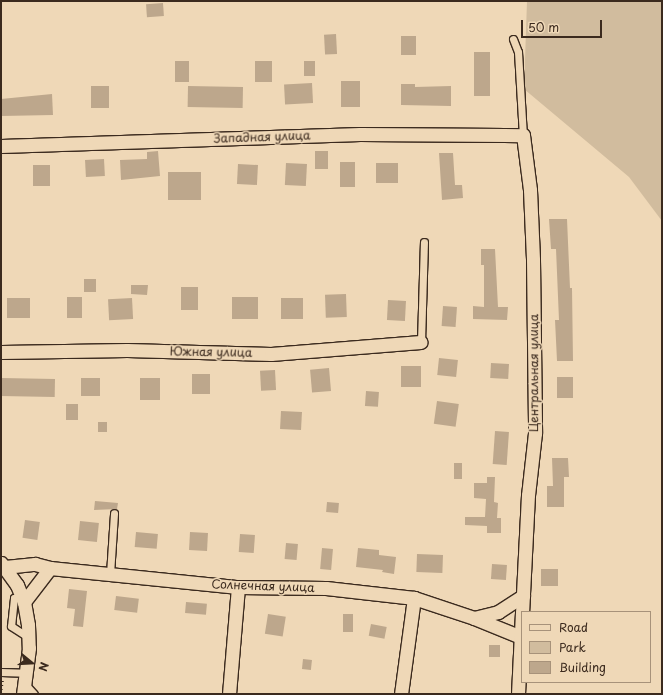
<!DOCTYPE html>
<meta charset="utf-8">
<style>
body{margin:0}
#map{position:relative;width:663px;height:695px;overflow:hidden;background:#efd8b7;font-family:"Playpen Sans",sans-serif}
div>[style]{position:absolute}
.green>*{inset:0;background:#d1bc9e}
.building>*{inset:0;background:#bda78c;transform-origin:0 0}
.path>*{height:2px;margin-top:-1px;transform-origin:0;background:repeating-linear-gradient(90deg,#3b2a1e 0 1px,transparent 0 4px)}
.roads{filter:drop-shadow(1px 0 #3b2a1e) drop-shadow(-1px 0 #3b2a1e) drop-shadow(0 1px #3b2a1e) drop-shadow(0 -1px #3b2a1e)}
.lane>*{height:7px;margin:-3.5px;padding:0 3.5px;transform-origin:3.5px;border-radius:3.5px;background:#efd8b7}
.street>*{height:13px;margin:-6.5px;padding:0 6.5px;transform-origin:6.5px;border-radius:6.5px;background:#efd8b7}
span{translate:-50% -50%;white-space:nowrap;text-align:center;line-height:1.15;-webkit-text-stroke:3px #efd8b7;paint-order:stroke}
.street-label{font-size:12px;color:#3b2a1e}
.frame{position:absolute;inset:0;border:2px solid #3b2a1e;pointer-events:none}
.legend{position:absolute;left:521px;top:611px;width:130px;height:72px;box-sizing:border-box;background:#efd8b7;border:1px solid #a7927a;margin:0;padding:5px 7px;list-style:none;font-size:12px;color:#3b2a1e}
.legend li{display:flex;align-items:center;gap:8px;height:20px}
.legend b{width:20px;border:1px solid #a7927a}
.north{position:absolute;left:12px;top:643px;width:40px;height:40px;-webkit-text-stroke:3px #efd8b7;paint-order:stroke;rotate:108deg;font-size:11px;font-weight:700;line-height:16px;text-align:center;color:#3b2a1e}
.north::after{content:'';display:block;margin:auto;width:14px;height:18px;background:#3b2a1e;clip-path:polygon(50% 0,100% 100%,50% 72%,0 100%)}
.scale{position:absolute;left:521px;top:20px;width:81px;height:18px;box-sizing:border-box;border:2px solid #3b2a1e;border-top:0;padding-left:5px;font-size:12px;line-height:14px;white-space:nowrap;color:#3b2a1e;-webkit-text-stroke:3px #efd8b7;paint-order:stroke}
</style>
<div id="map">
<div class="green">
<i style="clip-path:polygon(527px 1px,662px 1px,662px 221px,629px 177px,524px 89px)"></i>
</div>
<div class="building">
<i style="left:163px;top:3px;width:13px;height:17px;rotate:86deg"></i>
<i style="left:336px;top:34px;width:20px;height:12px;rotate:87deg"></i>
<i style="left:416px;top:36px;width:19px;height:15px;rotate:90deg"></i>
<i style="left:474px;top:52px;width:16px;height:44px"></i>
<i style="left:175px;top:61px;width:14px;height:21px"></i>
<i style="left:255px;top:61px;width:17px;height:21px"></i>
<i style="left:315px;top:61px;width:15px;height:11px;rotate:90deg"></i>
<i style="left:341px;top:81px;width:19px;height:26px"></i>
<i style="left:312px;top:83px;width:20px;height:28px;rotate:87deg"></i>
<i style="clip-path:polygon(401px 84px,415px 84px,415px 87px,451px 86px,451px 106px,401px 105px)"></i>
<i style="left:91px;top:86px;width:18px;height:22px"></i>
<i style="left:188px;top:86px;width:55px;height:21px;rotate:1deg"></i>
<i style="clip-path:polygon(52px 94px,53px 115px,1px 116px,1px 99px)"></i>
<i style="clip-path:polygon(158px 151px,160px 176px,121px 180px,120px 160px,147px 159px,147px 152px)"></i>
<i style="left:328px;top:151px;width:18px;height:13px;rotate:90deg"></i>
<i style="clip-path:polygon(439px 153px,453px 153px,455px 185px,462px 185px,463px 198px,442px 200px)"></i>
<i style="left:104px;top:159px;width:17px;height:19px;rotate:87deg"></i>
<i style="left:340px;top:162px;width:15px;height:25px"></i>
<i style="left:286px;top:163px;width:21px;height:22px;rotate:3deg"></i>
<i style="left:398px;top:163px;width:20px;height:22px;rotate:90deg"></i>
<i style="left:238px;top:164px;width:20px;height:20px;rotate:3deg"></i>
<i style="left:50px;top:165px;width:21px;height:17px;rotate:90deg"></i>
<i style="left:168px;top:172px;width:33px;height:28px"></i>
<i style="clip-path:polygon(549px 219px,567px 219px,570px 288px,572px 288px,573px 361px,557px 361px,555px 320px,559px 320px,556px 249px,551px 249px)"></i>
<i style="clip-path:polygon(481px 249px,495px 249px,498px 307px,508px 307px,507px 320px,473px 319px,473px 306px,484px 307px,484px 265px,481px 265px)"></i>
<i style="left:84px;top:279px;width:12px;height:13px"></i>
<i style="clip-path:polygon(131px 285px,148px 285px,147px 295px,131px 294px)"></i>
<i style="left:181px;top:287px;width:17px;height:23px"></i>
<i style="left:346px;top:294px;width:23px;height:21px;rotate:88deg"></i>
<i style="left:67px;top:297px;width:15px;height:21px"></i>
<i style="left:258px;top:297px;width:22px;height:26px;rotate:90deg"></i>
<i style="left:7px;top:298px;width:23px;height:20px"></i>
<i style="left:132px;top:298px;width:21px;height:24px;rotate:87deg"></i>
<i style="left:281px;top:298px;width:22px;height:21px"></i>
<i style="left:388px;top:300px;width:18px;height:20px;rotate:3deg"></i>
<i style="left:443px;top:306px;width:14px;height:20px;rotate:4deg"></i>
<i style="left:439px;top:358px;width:19px;height:17px;rotate:6deg"></i>
<i style="left:491px;top:363px;width:18px;height:15px;rotate:3deg"></i>
<i style="left:401px;top:366px;width:20px;height:21px"></i>
<i style="left:329px;top:368px;width:23px;height:19px;rotate:85deg"></i>
<i style="left:275px;top:370px;width:20px;height:15px;rotate:87deg"></i>
<i style="left:192px;top:374px;width:18px;height:20px"></i>
<i style="left:557px;top:377px;width:16px;height:21px"></i>
<i style="left:1px;top:378px;width:54px;height:18px;rotate:1deg"></i>
<i style="left:81px;top:378px;width:19px;height:18px"></i>
<i style="left:140px;top:378px;width:20px;height:22px"></i>
<i style="left:366px;top:391px;width:13px;height:15px;rotate:4deg"></i>
<i style="left:437px;top:401px;width:22px;height:23px;rotate:8deg"></i>
<i style="left:66px;top:404px;width:12px;height:16px"></i>
<i style="left:281px;top:411px;width:21px;height:18px;rotate:3deg"></i>
<i style="left:98px;top:422px;width:9px;height:10px"></i>
<i style="left:495px;top:431px;width:14px;height:33px;rotate:4deg"></i>
<i style="clip-path:polygon(552px 458px,568px 458px,569px 477px,564px 477px,564px 507px,547px 507px,547px 486px,553px 486px)"></i>
<i style="left:454px;top:463px;width:8px;height:16px"></i>
<i style="clip-path:polygon(487px 477px,495px 477px,494px 502px,498px 503px,497px 518px,501px 518px,501px 533px,487px 533px,487px 526px,465px 525px,465px 517px,485px 517px,486px 499px,474px 498px,474px 483px,487px 483px)"></i>
<i style="clip-path:polygon(95px 501px,118px 503px,117px 509px,94px 510px)"></i>
<i style="left:327px;top:502px;width:12px;height:10px;rotate:5deg"></i>
<i style="left:25px;top:520px;width:15px;height:18px;rotate:8deg"></i>
<i style="left:80px;top:521px;width:19px;height:19px;rotate:6deg"></i>
<i style="left:136px;top:532px;width:22px;height:15px;rotate:5deg"></i>
<i style="left:190px;top:532px;width:18px;height:18px;rotate:3deg"></i>
<i style="left:240px;top:534px;width:15px;height:18px;rotate:4deg"></i>
<i style="left:286px;top:543px;width:12px;height:16px;rotate:5deg"></i>
<i style="left:322px;top:548px;width:11px;height:21px;rotate:5deg"></i>
<i style="clip-path:polygon(358px 548px,379px 550px,379px 555px,396px 557px,394px 574px,382px 572px,383px 570px,356px 567px)"></i>
<i style="left:417px;top:554px;width:26px;height:18px;rotate:2deg"></i>
<i style="left:492px;top:564px;width:15px;height:15px;rotate:4deg"></i>
<i style="left:541px;top:569px;width:17px;height:17px"></i>
<i style="clip-path:polygon(69px 589px,87px 591px,83px 627px,73px 626px,75px 609px,67px 608px)"></i>
<i style="left:116px;top:596px;width:23px;height:14px;rotate:7deg"></i>
<i style="left:186px;top:602px;width:21px;height:11px;rotate:5deg"></i>
<i style="left:268px;top:614px;width:18px;height:20px;rotate:9deg"></i>
<i style="left:343px;top:614px;width:10px;height:18px"></i>
<i style="left:371px;top:624px;width:16px;height:12px;rotate:11deg"></i>
<i style="left:489px;top:645px;width:11px;height:12px"></i>
<i style="left:303px;top:659px;width:9px;height:10px;rotate:6deg"></i>
</div>
<div class="path">
<i style="left:1px;top:694px;width:14px;rotate:-82deg"></i>
</div>
<div class="roads">
<div class="lane">
<i style="left:513px;top:39px;width:14px;rotate:69deg"></i>
<i style="left:518px;top:52px;width:83px;rotate:86.6deg"></i>
<i style="left:421px;top:342px;width:100px;rotate:-88.3deg"></i>
<i style="left:110px;top:574px;width:61px;rotate:-86.2deg"></i>
<i style="left:22px;top:597px;width:8px;rotate:173deg"></i>
<i style="left:14px;top:598px;width:28px;rotate:96deg"></i>
<i style="left:11px;top:626px;width:20px;rotate:33deg"></i>
<i style="left:1px;top:672px;width:24px;rotate:2deg"></i>
<i style="left:25px;top:684px;width:13px;rotate:48deg"></i>
</div>
<div class="street">
<i style="left:1px;top:146px;width:359px;rotate:-1.9deg"></i>
<i style="left:360px;top:134px;width:163px;rotate:0.4deg"></i>
<i style="left:523px;top:135px;width:55px;rotate:82.7deg"></i>
<i style="left:530px;top:190px;width:70px;rotate:87.5deg"></i>
<i style="left:533px;top:260px;width:173px;rotate:89.3deg"></i>
<i style="left:535px;top:433px;width:62px;rotate:96.4deg"></i>
<i style="left:528px;top:495px;width:117px;rotate:92.9deg"></i>
<i style="left:1px;top:352px;width:126px;rotate:-0.9deg"></i>
<i style="left:127px;top:350px;width:144px;rotate:1.6deg"></i>
<i style="left:271px;top:354px;width:150px;rotate:-4.6deg"></i>
<i style="left:1px;top:563px;width:27px;rotate:54deg"></i>
<i style="left:17px;top:585px;width:18px;rotate:68deg"></i>
<i style="left:24px;top:602px;width:23px;rotate:80deg"></i>
<i style="left:28px;top:625px;width:23px;rotate:88deg"></i>
<i style="left:29px;top:648px;width:46px;rotate:97.4deg"></i>
<i style="left:5px;top:567px;width:30px;rotate:-6deg"></i>
<i style="left:35px;top:564px;width:16px;rotate:15deg"></i>
<i style="left:50px;top:568px;width:43px;rotate:127.4deg"></i>
<i style="left:50px;top:568px;width:189px;rotate:5.8deg"></i>
<i style="left:238px;top:587px;width:88px;rotate:0.7deg"></i>
<i style="left:326px;top:588px;width:89px;rotate:6.5deg"></i>
<i style="left:414px;top:598px;width:63px;rotate:18.4deg"></i>
<i style="left:474px;top:618px;width:51px;rotate:22deg"></i>
<i style="left:474px;top:618px;width:25px;rotate:-14deg"></i>
<i style="left:498px;top:612px;width:30px;rotate:-33deg"></i>
<i style="left:229px;top:694px;width:107px;rotate:-85.2deg"></i>
<i style="left:401px;top:694px;width:97px;rotate:-82.3deg"></i>
<i style="left:518px;top:694px;width:81px;rotate:-87.2deg"></i>
</div>
</div>
<div class="street-label">
<span style="left:262px;top:137px;rotate:-2deg">Западная улица</span>
<span style="left:211px;top:352px;rotate:1deg">Южная улица</span>
<span style="left:534px;top:373px;rotate:-90deg">Центральная улица</span>
<span style="left:263px;top:586px;rotate:2deg">Солнечная улица</span>
</div>
<div class="frame"></div>
<ul class="legend">
<li><b style="height:5px;background:#efd8b7"></b>Road</li>
<li><b style="height:11px;background:#d1bc9e"></b>Park</li>
<li><b style="height:11px;background:#bda78c"></b>Building</li>
</ul>
<div class="north">N</div>
<div class="scale">50 m</div>
</div>
